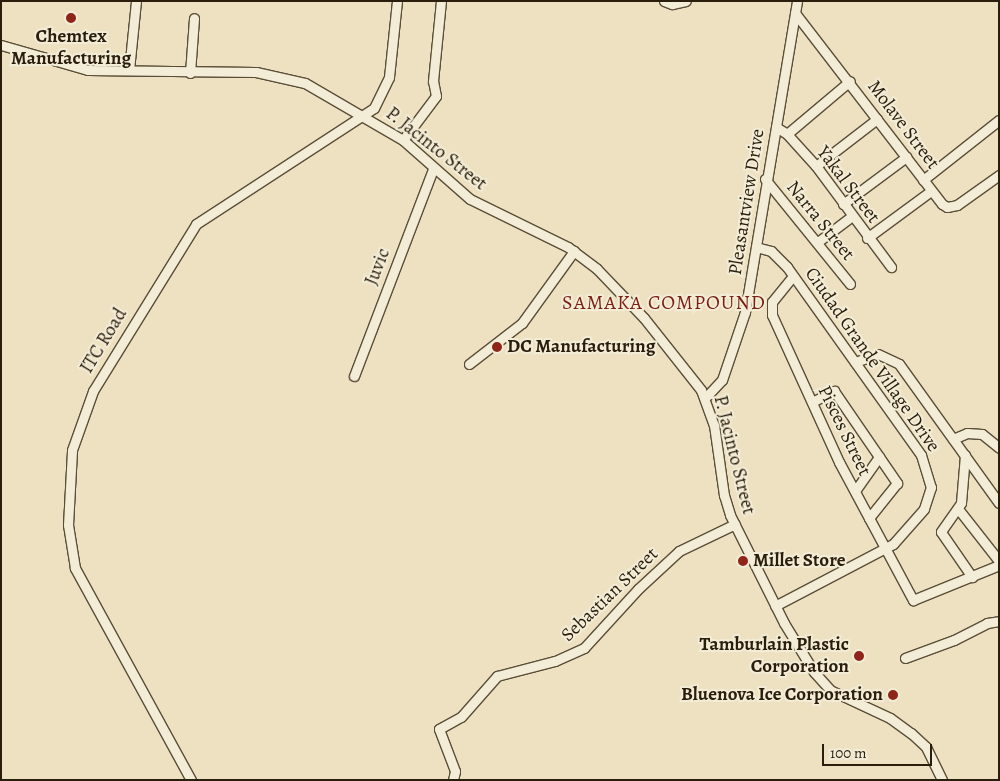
<!DOCTYPE html>
<style>
body{margin:0}
#map{position:relative;width:1000px;height:781px;overflow:hidden;background:#ede1c1;font-family:Alegreya,serif}
div>[style]{position:absolute}
.roads{filter:drop-shadow(1px 0 #5b4e38) drop-shadow(-1px 0 #5b4e38) drop-shadow(0 1px #5b4e38) drop-shadow(0 -1px #5b4e38)}
.minor>*{height:9px;margin:-4.5px;padding:0 4.5px;transform-origin:4.5px;border-radius:4.5px;background:#f3ecd7}
.dots>*{width:14px;height:14px;translate:-50% -50%;box-sizing:border-box;border:2px solid #f3ecd7;border-radius:50%}
span{translate:-50% -50%;white-space:nowrap;text-align:center;line-height:1.15;-webkit-text-stroke:4px #f3ecd7;paint-order:stroke}
.poi-label{font-size:19px;color:#2a1d0b;font-weight:700}
.left{translate:0 -50%;text-align:left}
.right{translate:-100% -50%;text-align:right}
.street-label{font-size:19px;color:#2a1d0b}
.neighbourhood-label{font-size:20px;color:#7a1f14;letter-spacing:1px}
.frame{position:absolute;inset:0;border:2px solid #2a1d0b;pointer-events:none}
.scale{position:absolute;left:822px;top:744px;width:110px;height:22px;box-sizing:border-box;border:2px solid #2a1d0b;border-top:0;padding-left:6px;font-size:15px;line-height:18px;white-space:nowrap;color:#2a1d0b;-webkit-text-stroke:4px #f3ecd7;paint-order:stroke}
</style>
<div id="map">
<div class="roads">
<div class="minor">
<i style="left:664px;top:1px;width:9px;rotate:21deg"></i>
<i style="left:672px;top:4px;width:14px;rotate:-12deg"></i>
<i style="left:795px;top:13px;width:241px;rotate:52.4deg"></i>
<i style="left:942px;top:204px;width:6px;rotate:31deg"></i>
<i style="left:947px;top:207px;width:10px;rotate:-11deg"></i>
<i style="left:957px;top:205px;width:52px;rotate:-35.5deg"></i>
<i style="left:1px;top:45px;width:91px;rotate:16deg"></i>
<i style="left:88px;top:70px;width:168px;rotate:0.7deg"></i>
<i style="left:256px;top:72px;width:50px;rotate:12.7deg"></i>
<i style="left:305px;top:83px;width:113px;rotate:30.2deg"></i>
<i style="left:403px;top:140px;width:89px;rotate:41.4deg"></i>
<i style="left:470px;top:199px;width:109px;rotate:26.1deg"></i>
<i style="left:568px;top:247px;width:36px;rotate:37deg"></i>
<i style="left:597px;top:269px;width:68px;rotate:46.2deg"></i>
<i style="left:644px;top:318px;width:92px;rotate:51.6deg"></i>
<i style="left:701px;top:390px;width:37px;rotate:70deg"></i>
<i style="left:714px;top:425px;width:71px;rotate:81.9deg"></i>
<i style="left:724px;top:495px;width:21px;rotate:73deg"></i>
<i style="left:730px;top:515px;width:121px;rotate:63.4deg"></i>
<i style="left:784px;top:623px;width:57px;rotate:58.5deg"></i>
<i style="left:814px;top:672px;width:24px;rotate:48deg"></i>
<i style="left:830px;top:690px;width:66px;rotate:25deg"></i>
<i style="left:890px;top:718px;width:26px;rotate:36deg"></i>
<i style="left:911px;top:733px;width:21px;rotate:43deg"></i>
<i style="left:926px;top:747px;width:37px;rotate:64deg"></i>
<i style="left:129px;top:70px;width:69px;rotate:-84.2deg"></i>
<i style="left:190px;top:73px;width:55px;rotate:-85.8deg"></i>
<i style="left:776px;top:127px;width:13px;rotate:32deg"></i>
<i style="left:787px;top:134px;width:43px;rotate:47.8deg"></i>
<i style="left:816px;top:166px;width:126px;rotate:53.4deg"></i>
<i style="left:787px;top:134px;width:82px;rotate:-40.1deg"></i>
<i style="left:403px;top:140px;width:55px;rotate:-53.1deg"></i>
<i style="left:436px;top:96px;width:15px;rotate:-101deg"></i>
<i style="left:433px;top:81px;width:80px;rotate:-84.3deg"></i>
<i style="left:816px;top:166px;width:77px;rotate:-37.6deg"></i>
<i style="left:765px;top:179px;width:135px;rotate:51deg"></i>
<i style="left:923px;top:180px;width:97px;rotate:-38.3deg"></i>
<i style="left:843px;top:204px;width:79px;rotate:-36.7deg"></i>
<i style="left:867px;top:238px;width:79px;rotate:-36.3deg"></i>
<i style="left:819px;top:241px;width:40px;rotate:-37deg"></i>
<i style="left:756px;top:247px;width:16px;rotate:15deg"></i>
<i style="left:771px;top:251px;width:23px;rotate:45deg"></i>
<i style="left:787px;top:267px;width:231px;rotate:54.5deg"></i>
<i style="left:921px;top:455px;width:34px;rotate:73deg"></i>
<i style="left:931px;top:487px;width:23px;rotate:108deg"></i>
<i style="left:924px;top:509px;width:47px;rotate:131.5deg"></i>
<i style="left:893px;top:544px;width:133px;rotate:152.3deg"></i>
<i style="left:793px;top:276px;width:33px;rotate:129deg"></i>
<i style="left:772px;top:302px;width:13px;rotate:90deg"></i>
<i style="left:772px;top:315px;width:162px;rotate:65.5deg"></i>
<i style="left:839px;top:462px;width:157px;rotate:61.8deg"></i>
<i style="left:913px;top:600px;width:93px;rotate:-22.1deg"></i>
<i style="left:855px;top:362px;width:24px;rotate:-19deg"></i>
<i style="left:878px;top:354px;width:23px;rotate:25deg"></i>
<i style="left:899px;top:364px;width:171px;rotate:54.3deg"></i>
<i style="left:469px;top:364px;width:67px;rotate:-37.7deg"></i>
<i style="left:522px;top:323px;width:89px;rotate:-54.2deg"></i>
<i style="left:354px;top:376px;width:222px;rotate:-69.1deg"></i>
<i style="left:705px;top:398px;width:25px;rotate:-47deg"></i>
<i style="left:722px;top:380px;width:72px;rotate:-71.3deg"></i>
<i style="left:745px;top:312px;width:315px;rotate:-80.5deg"></i>
<i style="left:812px;top:402px;width:25px;rotate:-27deg"></i>
<i style="left:834px;top:391px;width:112px;rotate:55.6deg"></i>
<i style="left:897px;top:483px;width:45px;rotate:128.7deg"></i>
<i style="left:953px;top:439px;width:15px;rotate:-23deg"></i>
<i style="left:967px;top:433px;width:15px;rotate:4deg"></i>
<i style="left:982px;top:434px;width:22px;rotate:39deg"></i>
<i style="left:965px;top:455px;width:48px;rotate:94.8deg"></i>
<i style="left:961px;top:503px;width:35px;rotate:125deg"></i>
<i style="left:941px;top:532px;width:55px;rotate:55.4deg"></i>
<i style="left:855px;top:491px;width:42px;rotate:-54.8deg"></i>
<i style="left:959px;top:510px;width:65px;rotate:51.9deg"></i>
<i style="left:905px;top:658px;width:52px;rotate:-20.2deg"></i>
<i style="left:954px;top:640px;width:37px;rotate:-27deg"></i>
<i style="left:987px;top:623px;width:12px;rotate:-9deg"></i>
<i style="left:191px;top:780px;width:242px;rotate:-118.7deg"></i>
<i style="left:75px;top:568px;width:44px;rotate:-99.2deg"></i>
<i style="left:68px;top:525px;width:75px;rotate:-86.9deg"></i>
<i style="left:72px;top:450px;width:63px;rotate:-70.4deg"></i>
<i style="left:93px;top:391px;width:196px;rotate:-58.3deg"></i>
<i style="left:196px;top:224px;width:212px;rotate:-33.1deg"></i>
<i style="left:374px;top:108px;width:34px;rotate:-64deg"></i>
<i style="left:389px;top:77px;width:76px;rotate:-84deg"></i>
<i style="left:453px;top:780px;width:9px;rotate:-77deg"></i>
<i style="left:455px;top:771px;width:45px;rotate:-110.9deg"></i>
<i style="left:439px;top:729px;width:25px;rotate:-29deg"></i>
<i style="left:461px;top:717px;width:55px;rotate:-48.7deg"></i>
<i style="left:497px;top:676px;width:60px;rotate:-14.5deg"></i>
<i style="left:555px;top:661px;width:32px;rotate:-24deg"></i>
<i style="left:584px;top:648px;width:80px;rotate:-47.5deg"></i>
<i style="left:638px;top:589px;width:56px;rotate:-42.8deg"></i>
<i style="left:679px;top:551px;width:62px;rotate:-25.7deg"></i>
</div>
</div>
<div class="dots">
<i style="left:71px;top:18px;background:#8f2418"></i>
<i style="left:497px;top:347px;background:#8f2418"></i>
<i style="left:743px;top:561px;background:#8f2418"></i>
<i style="left:859px;top:656px;background:#8f2418"></i>
<i style="left:893px;top:695px;background:#8f2418"></i>
</div>
<div class="poi-label">
<span style="left:71px;top:48px">Chemtex<br>Manufacturing</span>
<span class="left" style="left:507px;top:347px">DC Manufacturing</span>
<span class="left" style="left:753px;top:561px">Millet Store</span>
<span class="right" style="left:849px;top:656px">Tamburlain Plastic<br>Corporation</span>
<span class="right" style="left:883px;top:695px">Bluenova Ice Corporation</span>
</div>
<div class="street-label">
<span style="left:903px;top:125px;rotate:53deg">Molave Street</span>
<span style="left:436px;top:149px;rotate:38deg">P. Jacinto Street</span>
<span style="left:848px;top:185px;rotate:53deg">Yakal Street</span>
<span style="left:747px;top:202px;rotate:-81deg">Pleasantview Drive</span>
<span style="left:820px;top:221px;rotate:51deg">Narra Street</span>
<span style="left:378px;top:267px;rotate:-69deg">Juvic</span>
<span style="left:104px;top:341px;rotate:-59deg">ITC Road</span>
<span style="left:872px;top:360px;rotate:55deg">Ciudad Grande Village Drive</span>
<span style="left:844px;top:431px;rotate:64deg">Pisces Street</span>
<span style="left:734px;top:455px;rotate:76deg">P. Jacinto Street</span>
<span style="left:610px;top:595px;rotate:-44deg">Sebastian Street</span>
</div>
<div class="neighbourhood-label">
<span style="left:664px;top:302px">SAMAKA COMPOUND</span>
</div>
<div class="frame"></div>
<div class="scale">100 m</div>
</div>
